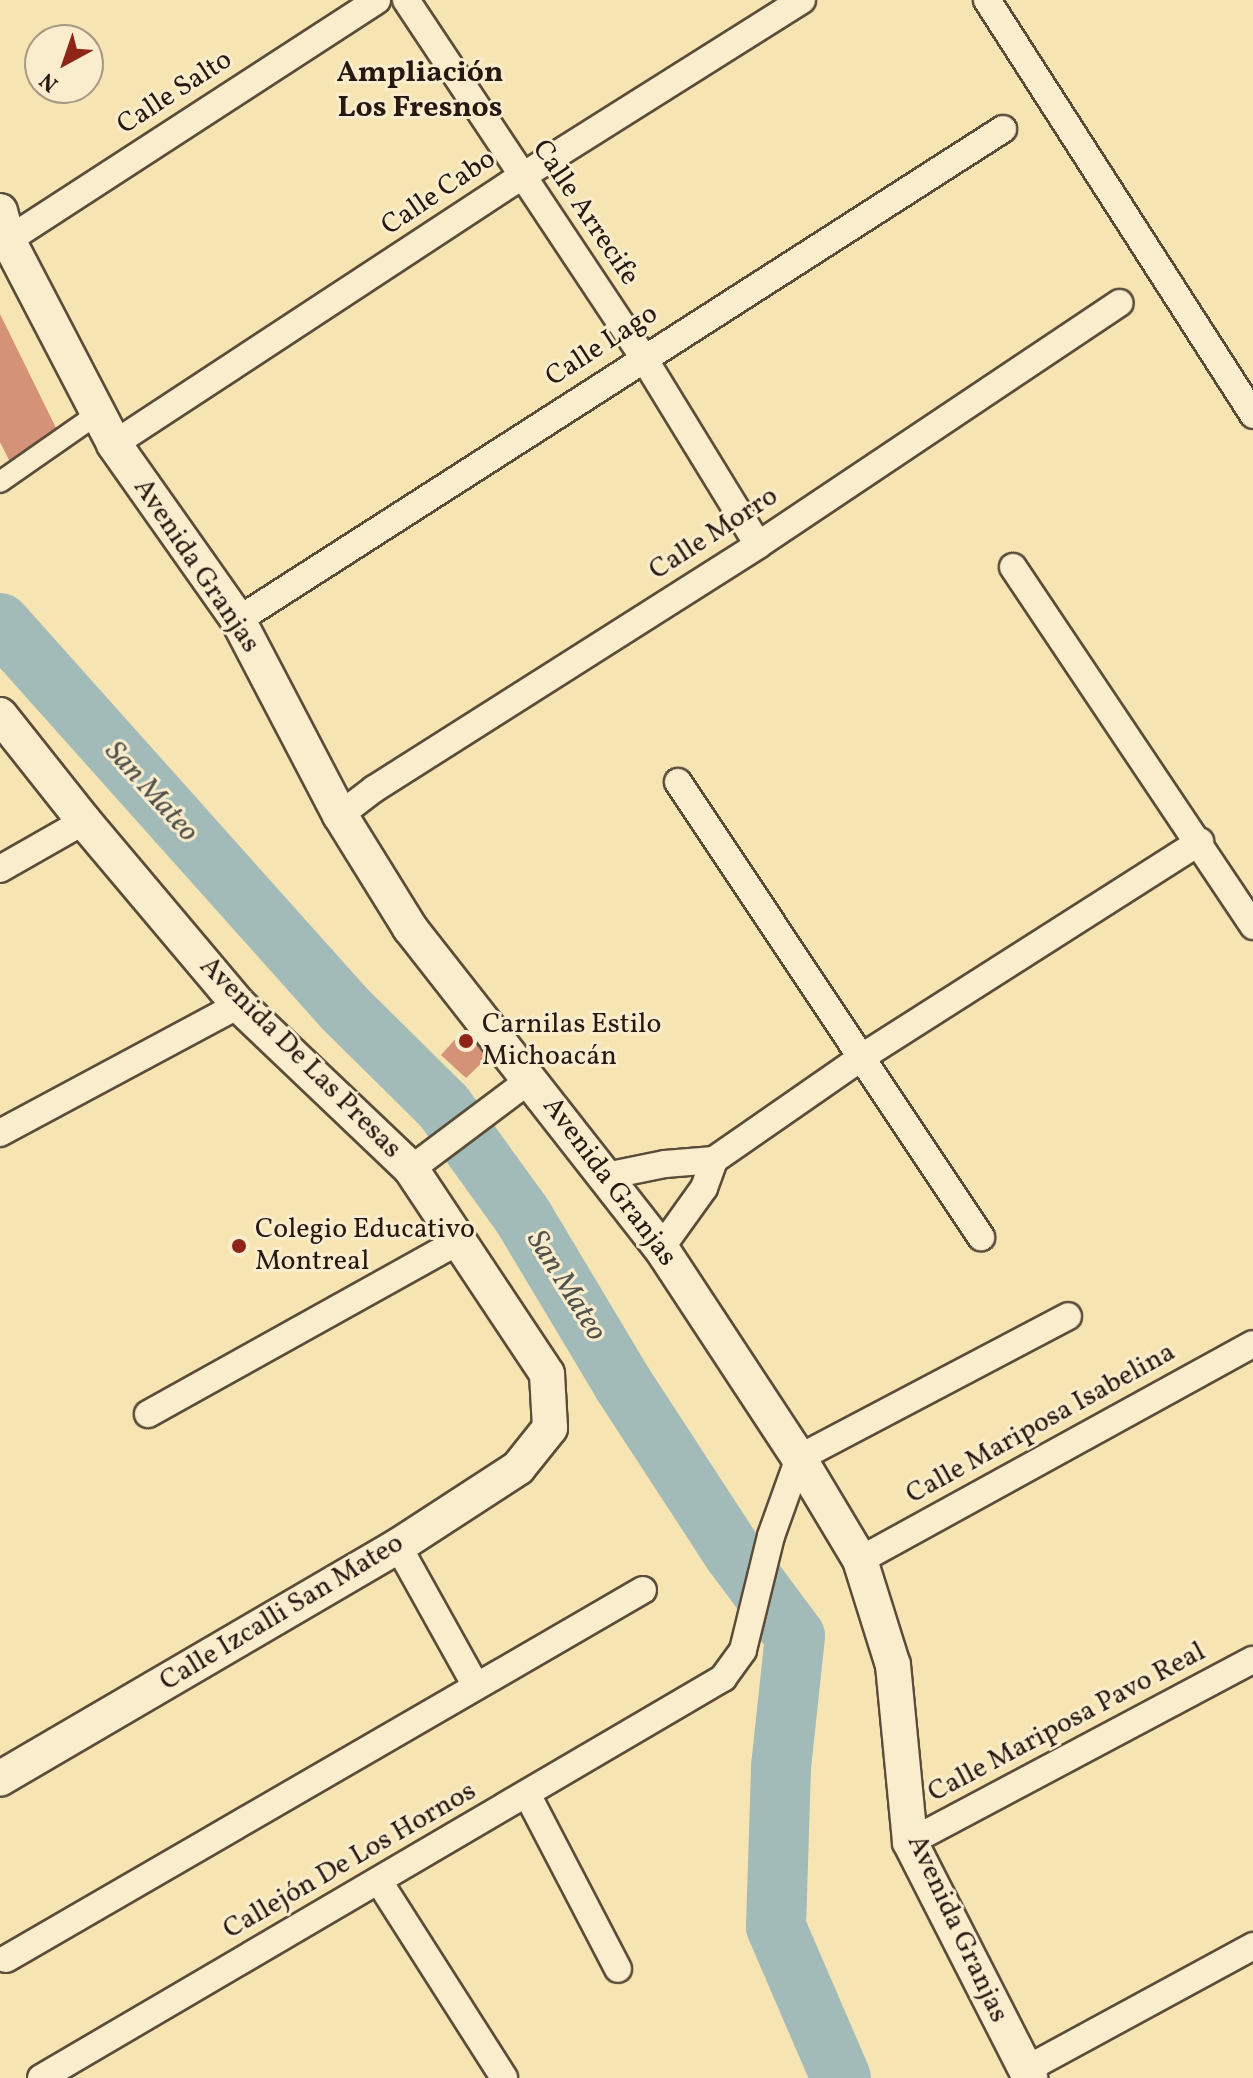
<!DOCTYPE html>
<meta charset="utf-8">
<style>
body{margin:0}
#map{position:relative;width:1253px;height:2078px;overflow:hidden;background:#f7e4b3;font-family:Vollkorn,serif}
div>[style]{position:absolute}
.river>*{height:60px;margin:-30px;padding:0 30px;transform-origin:30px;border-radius:30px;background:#a3bbb8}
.building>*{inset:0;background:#d49378}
.roads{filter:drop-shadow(2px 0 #5b4c3a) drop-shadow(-2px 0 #5b4c3a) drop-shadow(0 2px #5b4c3a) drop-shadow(0 -2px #5b4c3a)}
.pedestrian>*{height:20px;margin:-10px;padding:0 10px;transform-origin:10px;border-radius:10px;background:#faedce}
.minor>*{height:26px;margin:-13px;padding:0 13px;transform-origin:13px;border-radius:13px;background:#faedce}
.tertiary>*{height:34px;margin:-17px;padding:0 17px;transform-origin:17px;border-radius:17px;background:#faedce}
.dots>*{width:22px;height:22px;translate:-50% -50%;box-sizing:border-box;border:4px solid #faedce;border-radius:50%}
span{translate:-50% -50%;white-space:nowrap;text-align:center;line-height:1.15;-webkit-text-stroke:6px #faedce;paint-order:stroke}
.street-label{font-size:28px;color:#271911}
.poi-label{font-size:28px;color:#271911}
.left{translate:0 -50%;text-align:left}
.neighbourhood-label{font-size:30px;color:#271911;font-weight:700}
.water-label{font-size:30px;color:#52524b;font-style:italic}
.north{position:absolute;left:24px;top:24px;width:80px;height:80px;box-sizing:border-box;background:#faedce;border:2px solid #a69882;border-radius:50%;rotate:220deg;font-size:22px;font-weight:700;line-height:32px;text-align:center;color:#271911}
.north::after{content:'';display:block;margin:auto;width:28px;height:36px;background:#8f2418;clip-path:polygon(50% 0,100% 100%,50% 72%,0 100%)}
</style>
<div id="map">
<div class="river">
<i style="left:0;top:623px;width:518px;rotate:48.21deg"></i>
<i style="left:345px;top:1009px;width:139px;rotate:44.7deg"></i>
<i style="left:444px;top:1107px;width:133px;rotate:54.2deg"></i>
<i style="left:522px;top:1215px;width:197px;rotate:59.1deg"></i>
<i style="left:623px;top:1384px;width:203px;rotate:56.9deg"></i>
<i style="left:734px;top:1554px;width:102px;rotate:53.4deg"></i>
<i style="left:795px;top:1636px;width:133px;rotate:96.1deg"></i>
<i style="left:781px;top:1768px;width:159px;rotate:91.8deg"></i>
<i style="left:776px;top:1927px;width:164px;rotate:66.7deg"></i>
</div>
<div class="building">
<i style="clip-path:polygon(0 314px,57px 430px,10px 462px,0 442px)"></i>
<i style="clip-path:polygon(467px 1026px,490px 1055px,466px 1078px,441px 1055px)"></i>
</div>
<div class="roads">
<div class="pedestrian">
<i style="left:0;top:482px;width:121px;rotate:-34.9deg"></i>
</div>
<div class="minor">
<i style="left:406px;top:0;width:429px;rotate:56.4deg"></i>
<i style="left:643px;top:357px;width:220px;rotate:58.5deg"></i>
<i style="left:987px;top:0;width:493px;rotate:57.3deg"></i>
<i style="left:8px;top:240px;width:440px;rotate:-33deg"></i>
<i style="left:114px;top:444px;width:487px;rotate:-33.3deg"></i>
<i style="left:521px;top:177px;width:332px;rotate:-32.2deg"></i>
<i style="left:1013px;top:567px;width:432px;rotate:56.2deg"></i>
<i style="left:238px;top:620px;width:909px;rotate:-32.69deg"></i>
<i style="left:678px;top:782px;width:547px;rotate:56.34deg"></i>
<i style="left:340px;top:815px;width:43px;rotate:-37.4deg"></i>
<i style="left:374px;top:789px;width:455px;rotate:-32.4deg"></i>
<i style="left:758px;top:545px;width:435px;rotate:-33.8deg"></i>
<i style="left:0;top:869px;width:97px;rotate:-29.7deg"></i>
<i style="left:0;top:1133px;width:271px;rotate:-28.2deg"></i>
<i style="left:411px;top:1169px;width:150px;rotate:-36.9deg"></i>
<i style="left:606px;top:1176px;width:60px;rotate:-11.5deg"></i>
<i style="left:665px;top:1164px;width:49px;rotate:-4.7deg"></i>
<i style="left:714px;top:1160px;width:180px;rotate:-34.8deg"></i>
<i style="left:862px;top:1057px;width:401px;rotate:-32.5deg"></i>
<i style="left:661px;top:1248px;width:74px;rotate:-54.4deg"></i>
<i style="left:704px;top:1188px;width:30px;rotate:-70deg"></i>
<i style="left:148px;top:1414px;width:356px;rotate:-29.1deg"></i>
<i style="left:398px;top:1546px;width:160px;rotate:60.9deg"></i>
<i style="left:860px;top:1560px;width:448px;rotate:-28.8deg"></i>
<i style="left:527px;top:1794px;width:197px;rotate:62.5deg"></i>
<i style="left:910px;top:1842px;width:388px;rotate:-28deg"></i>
<i style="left:380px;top:1883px;width:231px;rotate:57.5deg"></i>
<i style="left:6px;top:1959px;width:736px;rotate:-30.08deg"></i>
<i style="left:1025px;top:2070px;width:260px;rotate:-28.5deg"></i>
<i style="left:41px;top:2078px;width:791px;rotate:-30.39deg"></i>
<i style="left:723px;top:1678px;width:34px;rotate:-54deg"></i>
<i style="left:743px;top:1650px;width:117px;rotate:-76.2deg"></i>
<i style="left:771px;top:1536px;width:83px;rotate:-70.3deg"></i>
<i style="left:799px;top:1458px;width:304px;rotate:-27.8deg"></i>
</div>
<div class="tertiary">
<i style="left:0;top:211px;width:30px;rotate:75deg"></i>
<i style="left:8px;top:240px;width:230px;rotate:62.5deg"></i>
<i style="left:114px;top:444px;width:215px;rotate:54.8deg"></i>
<i style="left:238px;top:620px;width:220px;rotate:62.4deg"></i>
<i style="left:340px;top:815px;width:133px;rotate:58.2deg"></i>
<i style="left:410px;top:928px;width:407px;rotate:51.9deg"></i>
<i style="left:661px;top:1248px;width:251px;rotate:56.7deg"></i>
<i style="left:799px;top:1458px;width:119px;rotate:59.1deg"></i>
<i style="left:860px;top:1560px;width:110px;rotate:72.6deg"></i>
<i style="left:893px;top:1665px;width:178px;rotate:84.5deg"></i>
<i style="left:910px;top:1842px;width:265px;rotate:63deg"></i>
<i style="left:0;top:715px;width:135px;rotate:51.6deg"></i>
<i style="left:84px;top:821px;width:241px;rotate:49.9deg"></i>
<i style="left:239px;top:1005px;width:238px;rotate:43.6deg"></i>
<i style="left:411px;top:1169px;width:246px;rotate:56.4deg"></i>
<i style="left:547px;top:1374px;width:54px;rotate:86.8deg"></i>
<i style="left:550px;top:1428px;width:51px;rotate:128.7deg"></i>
<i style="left:518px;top:1468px;width:143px;rotate:147deg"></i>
<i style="left:398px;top:1546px;width:461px;rotate:149.7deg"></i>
</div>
</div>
<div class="dots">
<i style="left:466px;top:1041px;background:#8f2418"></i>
<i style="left:239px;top:1246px;background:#8f2418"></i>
</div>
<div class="street-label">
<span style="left:175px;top:93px;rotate:-33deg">Calle Salto</span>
<span style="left:439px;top:193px;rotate:-34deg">Calle Cabo</span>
<span style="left:585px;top:213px;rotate:56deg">Calle Arrecife</span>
<span style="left:602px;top:346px;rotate:-33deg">Calle Lago</span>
<span style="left:714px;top:534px;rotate:-33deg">Calle Morro</span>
<span style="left:196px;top:566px;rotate:56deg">Avenida Granjas</span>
<span style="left:300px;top:1058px;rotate:45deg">Avenida De Las Presas</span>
<span style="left:609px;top:1182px;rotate:53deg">Avenida Granjas</span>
<span style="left:1041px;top:1424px;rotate:-29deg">Calle Mariposa Isabelina</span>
<span style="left:282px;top:1613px;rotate:-31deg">Calle Izcalli San Mateo</span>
<span style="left:1067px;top:1723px;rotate:-28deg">Calle Mariposa Pavo Real</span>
<span style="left:350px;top:1861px;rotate:-30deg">Callejón De Los Hornos</span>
<span style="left:957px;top:1929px;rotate:65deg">Avenida Granjas</span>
</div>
<div class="poi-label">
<span class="left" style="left:482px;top:1041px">Carnilas Estilo<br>Michoacán</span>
<span class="left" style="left:255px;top:1246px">Colegio Educativo<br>Montreal</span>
</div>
<div class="neighbourhood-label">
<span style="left:420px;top:90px">Ampliación<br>Los Fresnos</span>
</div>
<div class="water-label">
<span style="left:151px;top:792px;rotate:48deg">San Mateo</span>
<span style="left:566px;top:1286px;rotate:58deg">San Mateo</span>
</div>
<div class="north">N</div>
</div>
